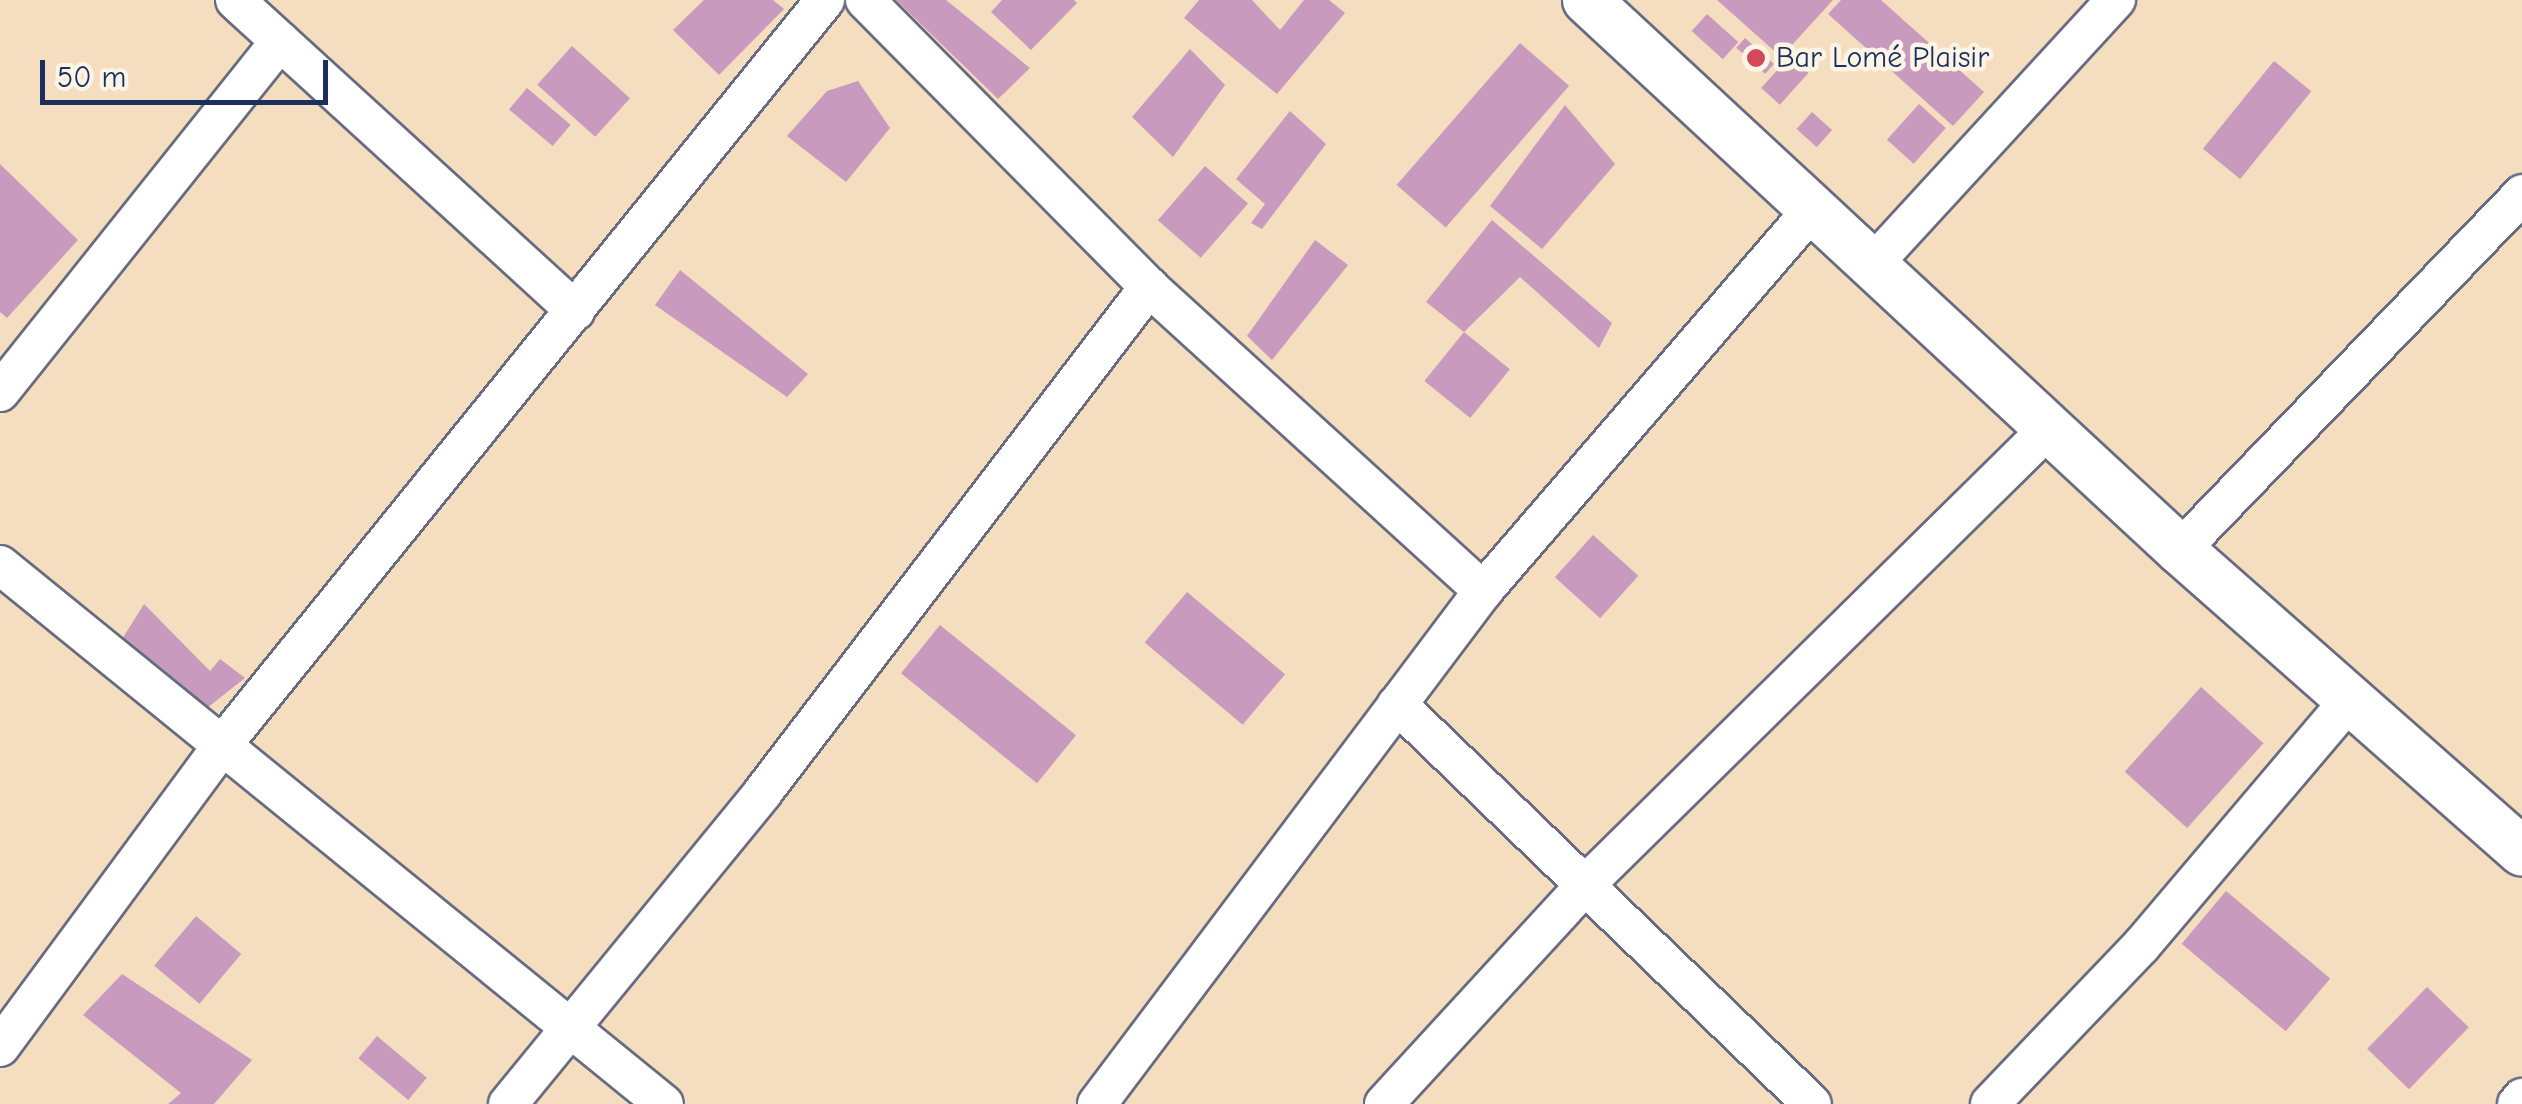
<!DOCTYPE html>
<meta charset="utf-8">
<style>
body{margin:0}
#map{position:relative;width:2522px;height:1104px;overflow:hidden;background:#f5ddc0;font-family:"Comic Neue",sans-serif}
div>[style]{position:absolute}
.building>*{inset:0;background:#c89abd;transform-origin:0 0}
.roads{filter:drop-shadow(2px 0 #676c80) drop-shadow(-2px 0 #676c80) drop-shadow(0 2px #676c80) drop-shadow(0 -2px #676c80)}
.minor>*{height:38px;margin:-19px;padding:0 19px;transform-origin:19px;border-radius:19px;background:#fff}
.tertiary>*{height:48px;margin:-24px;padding:0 24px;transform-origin:24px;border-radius:24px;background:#fff}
.dots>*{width:28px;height:28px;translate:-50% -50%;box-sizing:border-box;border:5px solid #fcf5e5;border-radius:50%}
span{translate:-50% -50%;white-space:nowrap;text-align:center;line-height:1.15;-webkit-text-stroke:9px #fcf5e5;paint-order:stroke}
.poi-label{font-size:30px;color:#1b2f5e}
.left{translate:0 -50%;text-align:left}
.scale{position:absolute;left:40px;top:60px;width:288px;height:45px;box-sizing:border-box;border:5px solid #1b2f5e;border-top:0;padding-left:12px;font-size:30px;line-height:35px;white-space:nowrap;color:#1b2f5e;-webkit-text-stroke:8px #fcf5e5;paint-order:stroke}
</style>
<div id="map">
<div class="building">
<i style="clip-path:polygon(704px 0,773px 0,784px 9px,719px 75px,673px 30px)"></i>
<i style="clip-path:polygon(896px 0,946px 0,1030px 68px,998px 99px)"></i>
<i style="clip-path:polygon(1002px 0,1074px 0,1077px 3px,1031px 50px,991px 12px)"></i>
<i style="clip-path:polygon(1199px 0,1252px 0,1280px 30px,1304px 0,1329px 0,1345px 13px,1277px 94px,1184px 18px)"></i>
<i style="clip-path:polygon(1717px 0,1833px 0,1781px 57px)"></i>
<i style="clip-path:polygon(1841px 0,1881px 0,1984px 92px,1953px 126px,1828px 14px)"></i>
<i style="left:1707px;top:14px;width:42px;height:23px;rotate:42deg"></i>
<i style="left:1745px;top:38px;width:39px;height:13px;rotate:42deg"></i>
<i style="left:1520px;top:43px;width:65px;height:188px;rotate:41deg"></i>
<i style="left:572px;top:46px;width:78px;height:52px;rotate:42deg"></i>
<i style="clip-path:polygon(1190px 49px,1225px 85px,1173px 157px,1132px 117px)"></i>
<i style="left:1790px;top:56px;width:25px;height:43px;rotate:42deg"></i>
<i style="left:2274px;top:61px;width:48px;height:113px;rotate:39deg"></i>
<i style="clip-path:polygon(858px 81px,890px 128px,846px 182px,787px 136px,827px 91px)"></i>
<i style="left:527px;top:88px;width:57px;height:28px;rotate:40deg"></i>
<i style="left:1919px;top:104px;width:36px;height:48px;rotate:42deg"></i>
<i style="clip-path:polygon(1565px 105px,1615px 164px,1542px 249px,1490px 206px)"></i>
<i style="clip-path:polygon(1290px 111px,1326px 144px,1262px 229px,1251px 223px,1265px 204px,1236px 179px)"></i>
<i style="left:1812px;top:112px;width:27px;height:23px;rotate:42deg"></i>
<i style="clip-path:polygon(0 164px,78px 240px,7px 318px,0 312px)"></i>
<i style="left:1205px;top:166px;width:57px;height:72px;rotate:41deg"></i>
<i style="clip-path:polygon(1492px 220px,1612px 323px,1599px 348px,1520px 277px,1464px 332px,1426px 302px)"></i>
<i style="clip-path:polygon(1315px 240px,1348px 265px,1272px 360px,1247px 336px)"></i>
<i style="clip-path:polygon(680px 270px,808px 374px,787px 397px,655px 305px)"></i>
<i style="left:1464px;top:332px;width:59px;height:63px;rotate:39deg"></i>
<i style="left:1593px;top:535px;width:61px;height:57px;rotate:42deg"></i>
<i style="left:1187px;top:592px;width:128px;height:66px;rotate:40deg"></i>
<i style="clip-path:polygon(144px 604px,210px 671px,220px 659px,245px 678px,207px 708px,119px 644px)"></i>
<i style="left:940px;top:625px;width:175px;height:62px;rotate:39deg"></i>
<i style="left:2201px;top:687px;width:84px;height:114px;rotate:42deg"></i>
<i style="left:2226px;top:891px;width:136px;height:69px;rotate:40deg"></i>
<i style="left:196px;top:916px;width:59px;height:65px;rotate:40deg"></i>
<i style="clip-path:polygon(122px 974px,252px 1060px,214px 1104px,168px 1104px,181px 1093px,83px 1015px)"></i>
<i style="left:2427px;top:987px;width:58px;height:86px;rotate:44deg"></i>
<i style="left:377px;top:1036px;width:65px;height:29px;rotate:40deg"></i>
</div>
<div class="roads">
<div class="minor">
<i style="left:235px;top:0;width:461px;rotate:42.4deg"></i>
<i style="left:865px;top:0;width:404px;rotate:45.3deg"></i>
<i style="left:1149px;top:287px;width:452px;rotate:42.3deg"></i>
<i style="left:1873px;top:264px;width:359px;rotate:-47.4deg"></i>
<i style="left:0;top:392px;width:449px;rotate:-51.4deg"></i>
<i style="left:2180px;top:550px;width:494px;rotate:-46.1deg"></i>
<i style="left:0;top:565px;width:855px;rotate:39.07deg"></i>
<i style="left:1397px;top:704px;width:576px;rotate:43.95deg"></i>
<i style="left:0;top:1047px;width:376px;rotate:-53.6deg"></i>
<i style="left:223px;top:744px;width:957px;rotate:-51.02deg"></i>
<i style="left:508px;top:1104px;width:403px;rotate:-50.7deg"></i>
<i style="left:763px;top:792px;width:636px;rotate:-52.61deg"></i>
<i style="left:1097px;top:1104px;width:642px;rotate:-53.04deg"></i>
<i style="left:1483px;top:591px;width:502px;rotate:-49.2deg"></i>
<i style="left:1384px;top:1104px;width:299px;rotate:-47.4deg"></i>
<i style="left:1586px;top:884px;width:648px;rotate:-44.56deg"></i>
<i style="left:1990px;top:1104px;width:219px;rotate:-46.3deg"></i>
<i style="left:2141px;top:946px;width:326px;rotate:-49.7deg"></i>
<i style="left:2517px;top:1104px;width:8px;rotate:-50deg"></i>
</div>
<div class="tertiary">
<i style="left:1587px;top:0;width:809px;rotate:42.85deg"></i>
<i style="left:2180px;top:550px;width:456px;rotate:41.4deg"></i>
</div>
</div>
<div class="dots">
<i style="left:1756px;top:58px;background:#d1495b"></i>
</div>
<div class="poi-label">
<span class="left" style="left:1776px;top:58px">Bar Lomé Plaisir</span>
</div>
<div class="scale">50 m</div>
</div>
